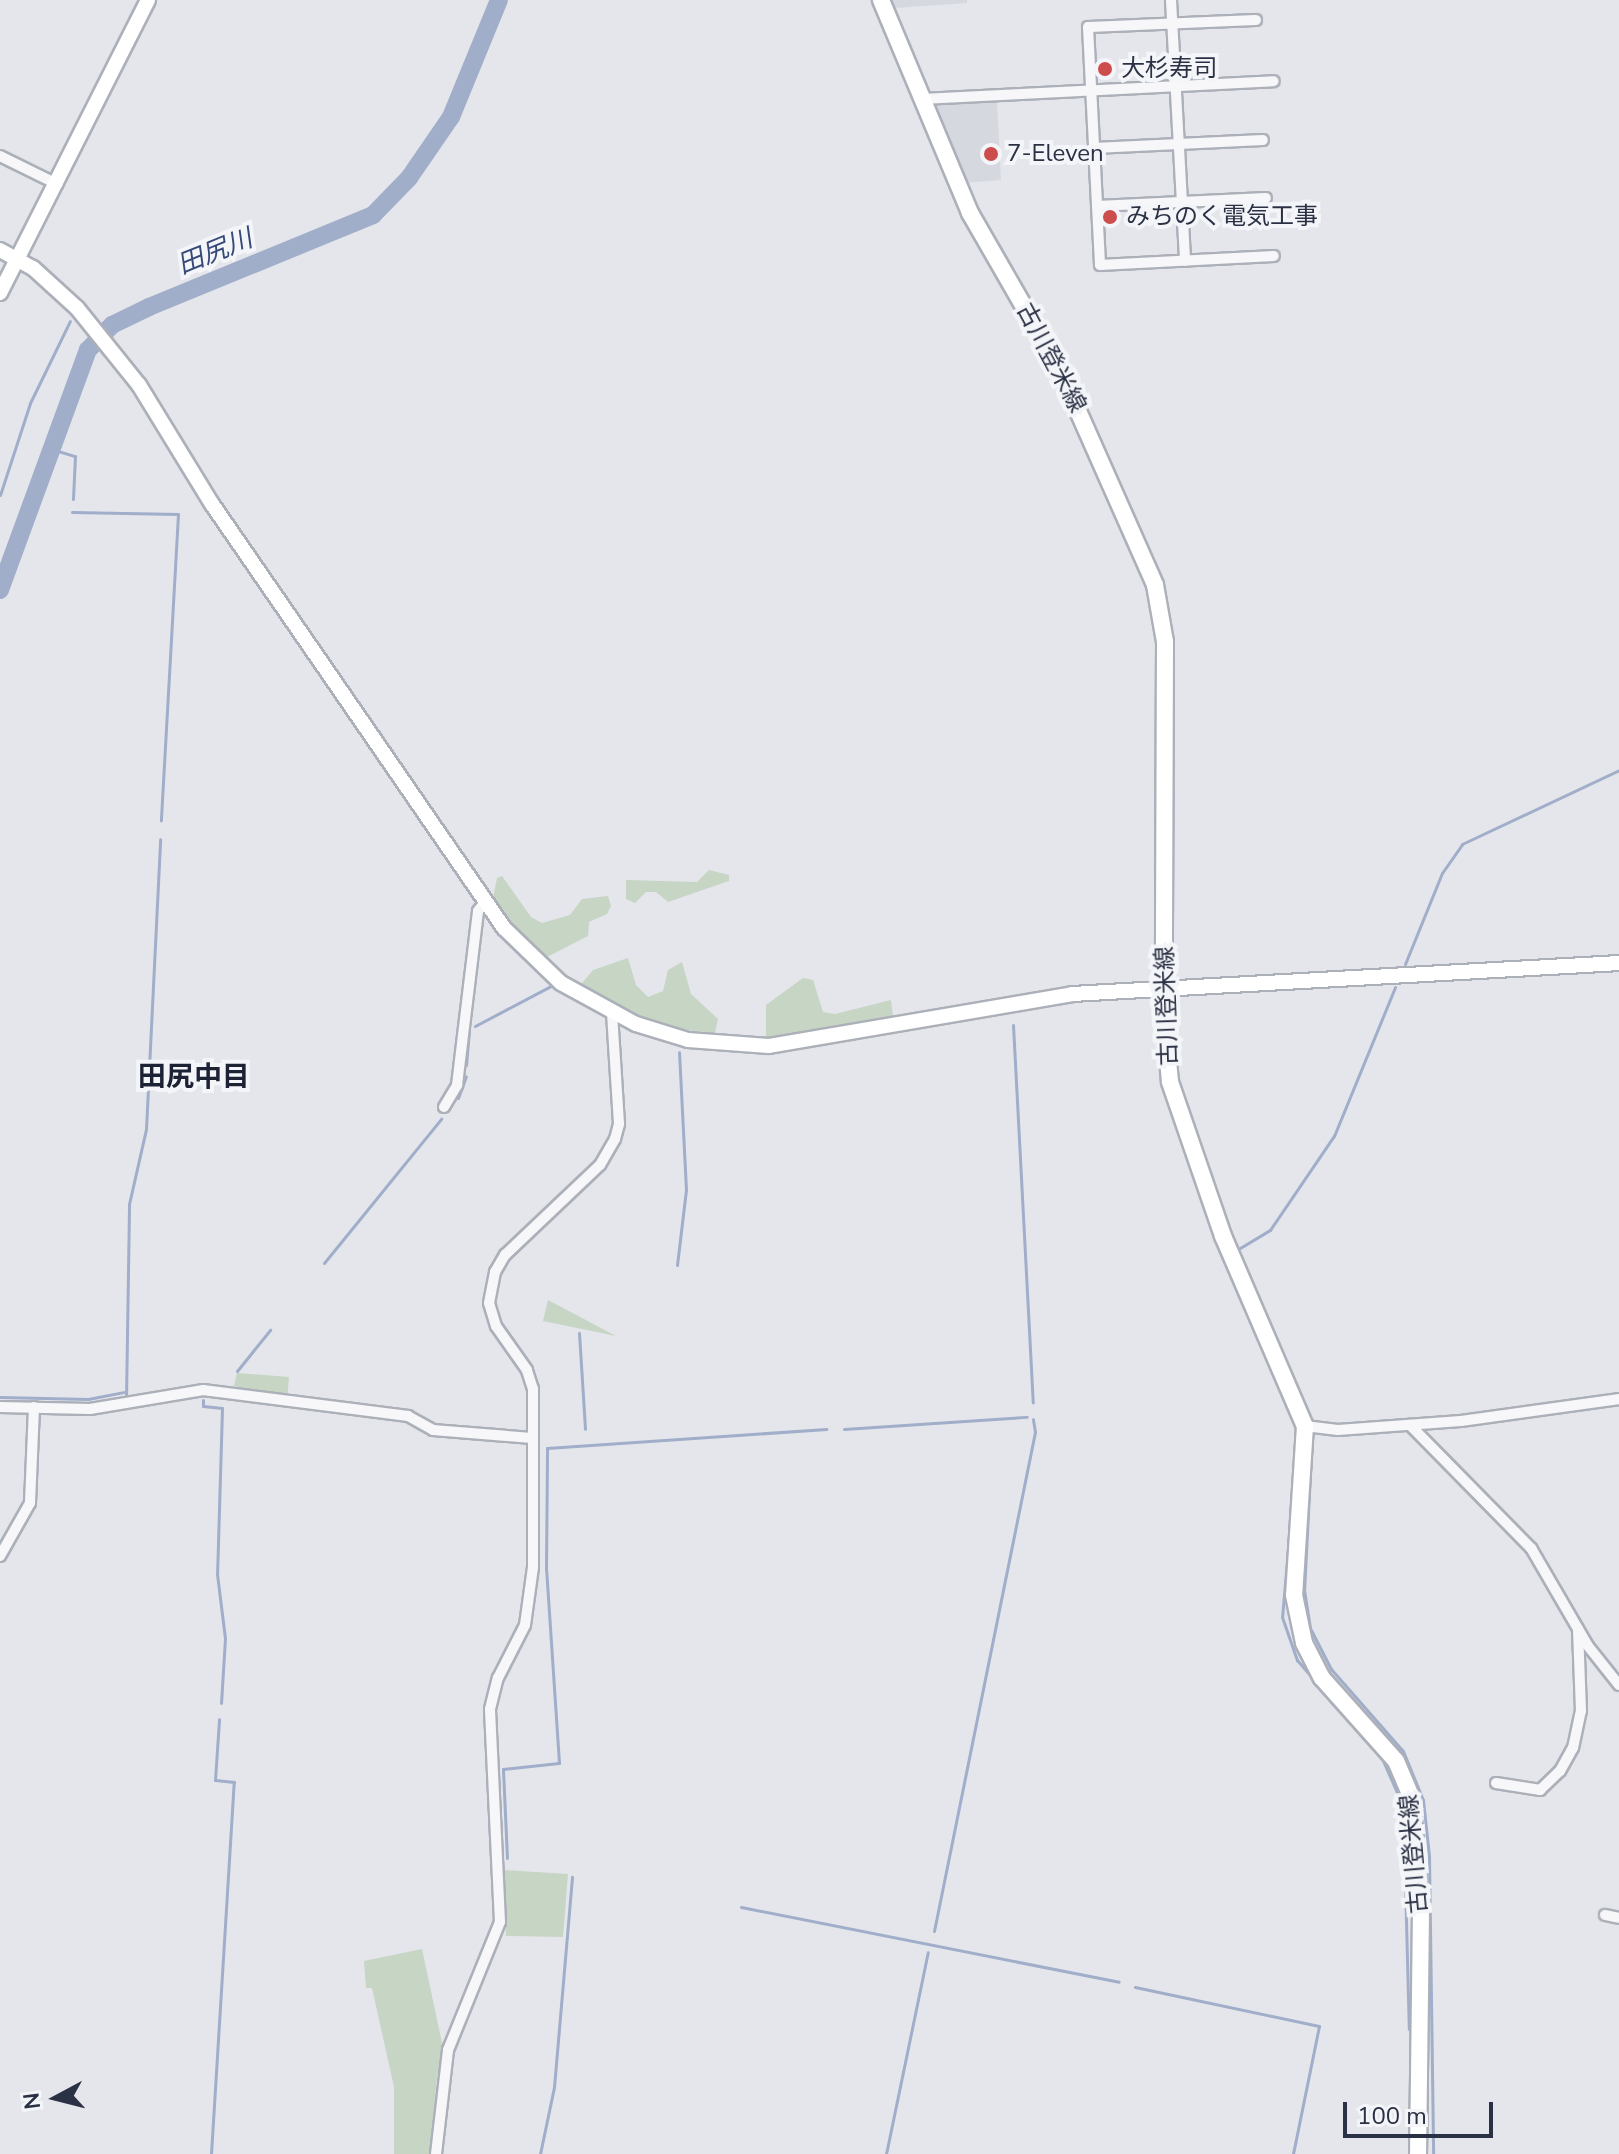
<!DOCTYPE html>
<meta charset="utf-8">
<style>
body{margin:0}
#map{position:relative;width:1619px;height:2154px;overflow:hidden;background:#e4e6eb;font-family:"Nunito Sans","Noto Sans JP",sans-serif}
div>[style]{position:absolute}
.built>*{inset:0;background:#d6d8e0}
.green>*{inset:0;background:#c7d5c5}
.stream>*{height:3px;margin:-1.5px;padding:0 1.5px;transform-origin:1.5px;border-radius:1.5px;background:#a0aeca}
.river>*{height:18px;margin:-9px;padding:0 9px;transform-origin:9px;border-radius:9px;background:#a0aeca}
.roads{filter:drop-shadow(2px 0 #acb0b9) drop-shadow(-2px 0 #acb0b9) drop-shadow(0 2px #acb0b9) drop-shadow(0 -2px #acb0b9)}
.street>*{height:10px;margin:-5px;padding:0 5px;transform-origin:5px;border-radius:5px;background:#f7f7fa}
.secondary>*{height:14px;margin:-7px;padding:0 7px;transform-origin:7px;border-radius:7px;background:#fff}
.primary>*{height:16px;margin:-8px;padding:0 8px;transform-origin:8px;border-radius:8px;background:#fff}
.dots>*{width:22px;height:22px;translate:-50% -50%;box-sizing:border-box;border:4px solid #f4f5f9;border-radius:50%}
span{translate:-50% -50%;white-space:nowrap;text-align:center;line-height:1.15;-webkit-text-stroke:8px #f4f5f9;paint-order:stroke}
.poi-label{font-size:24px;color:#2b3144}
.left{translate:0 -50%;text-align:left}
.street-label{font-size:24px;color:#2b3144}
.water-label{font-size:26px;color:#364977;font-style:italic}
.quarter-label{font-size:28px;color:#1d2235;font-weight:700}
.north{position:absolute;left:16px;top:2058px;width:80px;height:80px;-webkit-text-stroke:6px #f4f5f9;paint-order:stroke;rotate:263deg;font-size:22px;font-weight:700;line-height:32px;text-align:center;color:#2b3144}
.north::after{content:'';display:block;margin:auto;width:28px;height:36px;background:#2b3144;clip-path:polygon(50% 0,100% 100%,50% 72%,0 100%)}
.scale{position:absolute;left:1343px;top:2102px;width:150px;height:36px;box-sizing:border-box;border:4px solid #2b3144;border-top:0;padding-left:10px;font-size:24px;line-height:28px;white-space:nowrap;color:#2b3144;-webkit-text-stroke:6px #f4f5f9;paint-order:stroke}
</style>
<div id="map">
<div class="built">
<i style="clip-path:polygon(891px 0,967px 0,967px 3px,894px 8px)"></i>
<i style="clip-path:polygon(997px 101px,1001px 180px,964px 183px,931px 103px)"></i>
</div>
<div class="green">
<i style="clip-path:polygon(709px 870px,729px 875px,729px 881px,668px 902px,656px 892px,646px 892px,635px 903px,626px 899px,626px 880px,697px 882px)"></i>
<i style="clip-path:polygon(502px 876px,531px 917px,542px 923px,570px 915px,582px 899px,608px 896px,611px 906px,607px 914px,589px 922px,588px 936px,545px 958px,513px 929px,493px 898px,497px 878px)"></i>
<i style="clip-path:polygon(628px 958px,636px 985px,648px 997px,663px 991px,668px 970px,682px 962px,691px 994px,718px 1019px,715px 1033px,668px 1028px,578px 988px,593px 970px)"></i>
<i style="clip-path:polygon(803px 978px,813px 980px,823px 1012px,835px 1014px,891px 1000px,893px 1017px,766px 1040px,766px 1005px)"></i>
<i style="clip-path:polygon(548px 1300px,616px 1336px,543px 1321px)"></i>
<i style="clip-path:polygon(237px 1373px,289px 1377px,287px 1400px,234px 1386px)"></i>
<i style="clip-path:polygon(503px 1870px,568px 1874px,563px 1937px,506px 1936px)"></i>
<i style="clip-path:polygon(422px 1949px,444px 2052px,437px 2077px,430px 2154px,394px 2154px,394px 2087px,372px 1988px,366px 1988px,364px 1961px)"></i>
</div>
<div class="stream">
<i style="left:48px;top:448px;width:28px;rotate:17deg"></i>
<i style="left:75px;top:456px;width:43px;rotate:92.7deg"></i>
<i style="left:0;top:495px;width:97px;rotate:-71.9deg"></i>
<i style="left:30px;top:403px;width:91px;rotate:-64deg"></i>
<i style="left:72px;top:512px;width:106px;rotate:1.1deg"></i>
<i style="left:178px;top:514px;width:307px;rotate:93.2deg"></i>
<i style="left:1405px;top:964px;width:98px;rotate:-67.9deg"></i>
<i style="left:1442px;top:873px;width:35px;rotate:-55deg"></i>
<i style="left:1462px;top:844px;width:174px;rotate:-25.2deg"></i>
<i style="left:1013px;top:1025px;width:378px;rotate:87deg"></i>
<i style="left:475px;top:1026px;width:86px;rotate:-27.8deg"></i>
<i style="left:466px;top:1065px;width:32px;rotate:-85deg"></i>
<i style="left:458px;top:1098px;width:23px;rotate:-70deg"></i>
<i style="left:1235px;top:1251px;width:41px;rotate:-31deg"></i>
<i style="left:1270px;top:1230px;width:114px;rotate:-55.8deg"></i>
<i style="left:1334px;top:1136px;width:161px;rotate:-67.7deg"></i>
<i style="left:324px;top:1263px;width:186px;rotate:-50.9deg"></i>
<i style="left:677px;top:1265px;width:76px;rotate:-83.2deg"></i>
<i style="left:686px;top:1190px;width:138px;rotate:-92.9deg"></i>
<i style="left:1231px;top:1274px;width:156px;rotate:66.6deg"></i>
<i style="left:579px;top:1333px;width:96px;rotate:86.4deg"></i>
<i style="left:237px;top:1371px;width:53px;rotate:-51.2deg"></i>
<i style="left:181px;top:1389px;width:17px;rotate:-3deg"></i>
<i style="left:0;top:1397px;width:88px;rotate:1.3deg"></i>
<i style="left:88px;top:1399px;width:36px;rotate:-11deg"></i>
<i style="left:126px;top:1399px;width:195px;rotate:-89.1deg"></i>
<i style="left:129px;top:1204px;width:77px;rotate:-77.2deg"></i>
<i style="left:146px;top:1129px;width:290px;rotate:-87.2deg"></i>
<i style="left:203px;top:1400px;width:6px;rotate:90deg"></i>
<i style="left:203px;top:1406px;width:19px;rotate:6deg"></i>
<i style="left:222px;top:1408px;width:166px;rotate:91.7deg"></i>
<i style="left:217px;top:1574px;width:64px;rotate:82.9deg"></i>
<i style="left:225px;top:1638px;width:65px;rotate:93.5deg"></i>
<i style="left:844px;top:1429px;width:183px;rotate:-3.8deg"></i>
<i style="left:1312px;top:1434px;width:156px;rotate:92.9deg"></i>
<i style="left:1304px;top:1590px;width:38px;rotate:81deg"></i>
<i style="left:1310px;top:1628px;width:46px;rotate:62.9deg"></i>
<i style="left:1331px;top:1669px;width:109px;rotate:48.7deg"></i>
<i style="left:1403px;top:1751px;width:53px;rotate:67.8deg"></i>
<i style="left:1423px;top:1800px;width:56px;rotate:83.9deg"></i>
<i style="left:1429px;top:1856px;width:298px;rotate:89.2deg"></i>
<i style="left:1291px;top:1513px;width:104px;rotate:94.9deg"></i>
<i style="left:1282px;top:1617px;width:46px;rotate:70.8deg"></i>
<i style="left:1297px;top:1660px;width:90px;rotate:49.1deg"></i>
<i style="left:1380px;top:1754px;width:57px;rotate:66.1deg"></i>
<i style="left:1403px;top:1806px;width:223px;rotate:88.5deg"></i>
<i style="left:507px;top:1858px;width:89px;rotate:-92.6deg"></i>
<i style="left:503px;top:1769px;width:56px;rotate:-6.1deg"></i>
<i style="left:559px;top:1763px;width:194px;rotate:-93.8deg"></i>
<i style="left:546px;top:1569px;width:121px;rotate:-89.5deg"></i>
<i style="left:547px;top:1448px;width:280px;rotate:-3.9deg"></i>
<i style="left:741px;top:1907px;width:385px;rotate:11.2deg"></i>
<i style="left:934px;top:1931px;width:509px;rotate:-78.56deg"></i>
<i style="left:1035px;top:1432px;width:13px;rotate:-99deg"></i>
<i style="left:1135px;top:1987px;width:188px;rotate:12deg"></i>
<i style="left:1319px;top:2026px;width:131px;rotate:101.5deg"></i>
<i style="left:211px;top:2154px;width:373px;rotate:-86.5deg"></i>
<i style="left:234px;top:1782px;width:19px;rotate:-174deg"></i>
<i style="left:215px;top:1780px;width:61px;rotate:-86.2deg"></i>
<i style="left:540px;top:2154px;width:68px;rotate:-78.2deg"></i>
<i style="left:554px;top:2087px;width:211px;rotate:-85.1deg"></i>
<i style="left:886px;top:2154px;width:206px;rotate:-78.3deg"></i>
</div>
<div class="river">
<i style="left:0;top:590px;width:256px;rotate:-69.9deg"></i>
<i style="left:88px;top:350px;width:35px;rotate:-46deg"></i>
<i style="left:112px;top:325px;width:41px;rotate:-25.9deg"></i>
<i style="left:149px;top:307px;width:242px;rotate:-22.3deg"></i>
<i style="left:373px;top:215px;width:52px;rotate:-45.8deg"></i>
<i style="left:409px;top:178px;width:74px;rotate:-55.5deg"></i>
<i style="left:451px;top:117px;width:126px;rotate:-67.7deg"></i>
</div>
<div class="roads">
<div class="street">
<i style="left:1171px;top:0;width:261px;rotate:86.9deg"></i>
<i style="left:1256px;top:20px;width:168px;rotate:177.6deg"></i>
<i style="left:1088px;top:27px;width:238px;rotate:87.1deg"></i>
<i style="left:1100px;top:265px;width:174px;rotate:-3deg"></i>
<i style="left:922px;top:99px;width:352px;rotate:-2.9deg"></i>
<i style="left:1094px;top:148px;width:169px;rotate:-2.7deg"></i>
<i style="left:0;top:156px;width:64px;rotate:26.2deg"></i>
<i style="left:1097px;top:206px;width:169px;rotate:-2.7deg"></i>
<i style="left:444px;top:1107px;width:26px;rotate:-59deg"></i>
<i style="left:457px;top:1085px;width:175px;rotate:-83.1deg"></i>
<i style="left:478px;top:911px;width:13px;rotate:-51deg"></i>
<i style="left:0;top:1407px;width:90px;rotate:1.3deg"></i>
<i style="left:90px;top:1409px;width:115px;rotate:-9.5deg"></i>
<i style="left:203px;top:1390px;width:207px;rotate:7.2deg"></i>
<i style="left:408px;top:1416px;width:29px;rotate:29deg"></i>
<i style="left:433px;top:1430px;width:99px;rotate:4.6deg"></i>
<i style="left:1410px;top:1425px;width:173px;rotate:45.5deg"></i>
<i style="left:1531px;top:1548px;width:113px;rotate:59.8deg"></i>
<i style="left:1588px;top:1646px;width:50px;rotate:51.5deg"></i>
<i style="left:1305px;top:1426px;width:33px;rotate:7deg"></i>
<i style="left:1338px;top:1430px;width:123px;rotate:-4.2deg"></i>
<i style="left:1461px;top:1421px;width:160px;rotate:-7.9deg"></i>
<i style="left:0;top:1556px;width:61px;rotate:-60.5deg"></i>
<i style="left:30px;top:1503px;width:96px;rotate:-87.6deg"></i>
<i style="left:1496px;top:1783px;width:45px;rotate:9deg"></i>
<i style="left:1540px;top:1790px;width:28px;rotate:-44deg"></i>
<i style="left:1560px;top:1771px;width:26px;rotate:-61deg"></i>
<i style="left:1573px;top:1748px;width:38px;rotate:-78deg"></i>
<i style="left:1581px;top:1711px;width:82px;rotate:-92.1deg"></i>
<i style="left:1605px;top:1915px;width:14px;rotate:12deg"></i>
<i style="left:436px;top:2154px;width:105px;rotate:-83.4deg"></i>
<i style="left:448px;top:2050px;width:138px;rotate:-67.9deg"></i>
<i style="left:500px;top:1922px;width:213px;rotate:-92.7deg"></i>
<i style="left:490px;top:1709px;width:32px;rotate:-76deg"></i>
<i style="left:498px;top:1678px;width:59px;rotate:-63deg"></i>
<i style="left:525px;top:1625px;width:59px;rotate:-82.1deg"></i>
<i style="left:533px;top:1567px;width:178px;rotate:-90deg"></i>
<i style="left:533px;top:1389px;width:20px;rotate:-108deg"></i>
<i style="left:527px;top:1370px;width:54px;rotate:-125.2deg"></i>
<i style="left:496px;top:1326px;width:24px;rotate:-107deg"></i>
<i style="left:489px;top:1303px;width:32px;rotate:-79deg"></i>
<i style="left:495px;top:1272px;width:20px;rotate:-60deg"></i>
<i style="left:505px;top:1255px;width:131px;rotate:-43.5deg"></i>
<i style="left:600px;top:1165px;width:30px;rotate:-60deg"></i>
<i style="left:615px;top:1139px;width:16px;rotate:-75deg"></i>
<i style="left:619px;top:1124px;width:112px;rotate:-93.6deg"></i>
</div>
<div class="secondary">
<i style="left:0;top:250px;width:38px;rotate:29deg"></i>
<i style="left:33px;top:268px;width:59px;rotate:42.3deg"></i>
<i style="left:77px;top:308px;width:99px;rotate:51.2deg"></i>
<i style="left:139px;top:385px;width:140px;rotate:58.5deg"></i>
<i style="left:212px;top:504px;width:515px;rotate:55.45deg"></i>
<i style="left:504px;top:928px;width:79px;rotate:44deg"></i>
<i style="left:561px;top:983px;width:85px;rotate:28.7deg"></i>
<i style="left:636px;top:1024px;width:54px;rotate:17.1deg"></i>
<i style="left:688px;top:1040px;width:81px;rotate:4.2deg"></i>
<i style="left:769px;top:1046px;width:307px;rotate:-9.7deg"></i>
<i style="left:1072px;top:994px;width:548px;rotate:-3.24deg"></i>
<i style="left:0;top:293px;width:328px;rotate:-63.2deg"></i>
</div>
<div class="primary">
<i style="left:881px;top:0;width:231px;rotate:67.3deg"></i>
<i style="left:970px;top:213px;width:179px;rotate:60.1deg"></i>
<i style="left:1059px;top:368px;width:237px;rotate:66.1deg"></i>
<i style="left:1155px;top:585px;width:58px;rotate:80deg"></i>
<i style="left:1165px;top:642px;width:376px;rotate:90.2deg"></i>
<i style="left:1164px;top:1018px;width:64px;rotate:84.6deg"></i>
<i style="left:1170px;top:1082px;width:163px;rotate:71deg"></i>
<i style="left:1223px;top:1236px;width:207px;rotate:66.7deg"></i>
<i style="left:1305px;top:1426px;width:169px;rotate:93.7deg"></i>
<i style="left:1294px;top:1595px;width:49px;rotate:78.2deg"></i>
<i style="left:1304px;top:1643px;width:39px;rotate:63deg"></i>
<i style="left:1322px;top:1678px;width:111px;rotate:48.3deg"></i>
<i style="left:1396px;top:1761px;width:38px;rotate:67deg"></i>
<i style="left:1411px;top:1796px;width:115px;rotate:85deg"></i>
<i style="left:1421px;top:1911px;width:243px;rotate:90.7deg"></i>
</div>
</div>
<div class="dots">
<i style="left:1105px;top:69px;background:#cd4d4d"></i>
<i style="left:991px;top:154px;background:#cd4d4d"></i>
<i style="left:1110px;top:217px;background:#cd4d4d"></i>
</div>
<div class="poi-label">
<span class="left" style="left:1121px;top:69px">大杉寿司</span>
<span class="left" style="left:1007px;top:154px">7-Eleven</span>
<span class="left" style="left:1126px;top:217px">みちのく電気工事</span>
</div>
<div class="street-label">
<span style="left:1051px;top:358px;rotate:62deg">古川登米線</span>
<span style="left:1167px;top:1006px;rotate:-92deg">古川登米線</span>
<span style="left:1414px;top:1854px;rotate:-95deg">古川登米線</span>
</div>
<div class="water-label">
<span style="left:215px;top:252px;rotate:-22deg">田尻川</span>
</div>
<div class="quarter-label">
<span style="left:194px;top:1077px">田尻中目</span>
</div>
<div class="north">N</div>
<div class="scale">100 m</div>
</div>
